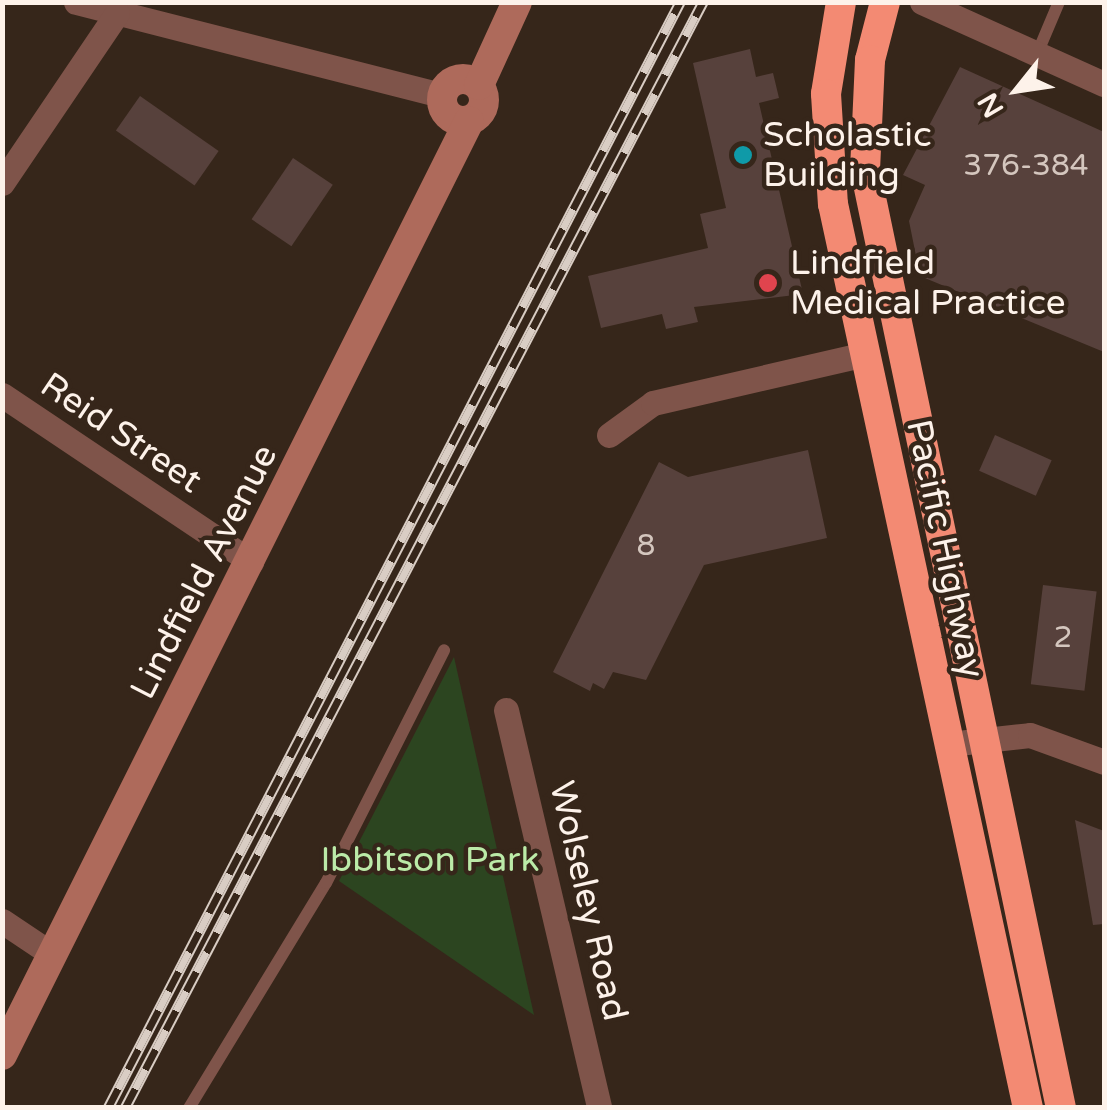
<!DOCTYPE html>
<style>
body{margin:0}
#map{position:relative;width:1107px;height:1110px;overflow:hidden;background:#36261a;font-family:"Varela Round",sans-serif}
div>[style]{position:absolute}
.green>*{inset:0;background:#2c4520}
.building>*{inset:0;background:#57413c;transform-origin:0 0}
.lane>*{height:12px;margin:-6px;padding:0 6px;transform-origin:6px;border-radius:6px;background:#7f544a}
.street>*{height:25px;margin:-12.5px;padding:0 12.5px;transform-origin:12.5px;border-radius:12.5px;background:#7f544a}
.secondary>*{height:30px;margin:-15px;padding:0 15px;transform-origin:15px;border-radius:15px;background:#ae6a5b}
.secondary>.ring{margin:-15px;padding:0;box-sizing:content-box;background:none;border:30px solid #ae6a5b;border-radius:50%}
.highway>*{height:30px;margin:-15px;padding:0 15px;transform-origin:15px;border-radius:15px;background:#f38a73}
.rail>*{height:11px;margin-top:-5.5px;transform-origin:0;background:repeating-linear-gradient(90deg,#36261a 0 22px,#d9cdc4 0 44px);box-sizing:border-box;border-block:2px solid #d9cdc4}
.dots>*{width:28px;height:28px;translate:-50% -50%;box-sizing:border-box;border:5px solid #36261a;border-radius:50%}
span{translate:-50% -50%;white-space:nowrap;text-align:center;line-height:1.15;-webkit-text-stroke:9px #36261a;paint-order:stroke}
.number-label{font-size:30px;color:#d4c6be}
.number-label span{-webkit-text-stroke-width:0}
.poi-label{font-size:35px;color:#fdf2ea}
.left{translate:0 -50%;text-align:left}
.street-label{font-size:35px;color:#fdf2ea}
.park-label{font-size:35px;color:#bbeba8}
.frame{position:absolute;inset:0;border:5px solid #fdf2ea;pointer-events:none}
.north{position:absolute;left:967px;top:40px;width:100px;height:100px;-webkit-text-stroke:8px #36261a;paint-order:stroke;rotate:240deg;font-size:28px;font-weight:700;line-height:40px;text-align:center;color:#fdf2ea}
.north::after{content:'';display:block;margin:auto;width:35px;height:45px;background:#fdf2ea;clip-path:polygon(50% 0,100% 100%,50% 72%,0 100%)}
</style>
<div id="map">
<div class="green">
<i style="clip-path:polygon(454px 657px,534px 1015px,339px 881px)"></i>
</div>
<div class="building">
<i style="clip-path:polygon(750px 49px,756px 77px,773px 73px,779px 98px,759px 103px,803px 294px,694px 307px,698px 322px,666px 329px,662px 314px,601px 328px,588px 276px,708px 248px,700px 214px,726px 208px,693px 63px)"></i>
<i style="clip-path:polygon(960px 67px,1104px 132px,1104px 352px,920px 276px,909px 221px,925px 185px,903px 175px)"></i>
<i style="left:140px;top:96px;width:96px;height:42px;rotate:35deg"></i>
<i style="left:293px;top:158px;width:48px;height:74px;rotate:34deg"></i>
<i style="left:995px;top:435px;width:62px;height:39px;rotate:24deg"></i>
<i style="clip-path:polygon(808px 450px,827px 538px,704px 565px,646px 680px,613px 672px,604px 689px,593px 683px,590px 691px,553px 672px,659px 462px,688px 477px)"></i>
<i style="left:1043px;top:585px;width:54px;height:100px;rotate:7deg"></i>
<i style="clip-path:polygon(1075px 820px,1104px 831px,1104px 924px,1093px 925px)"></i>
</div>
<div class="lane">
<i style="left:1037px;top:54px;width:56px;rotate:-67.1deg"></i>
<i style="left:189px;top:1108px;width:263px;rotate:-58.7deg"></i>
<i style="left:326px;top:883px;width:261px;rotate:-63.1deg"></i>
</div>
<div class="street">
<i style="left:76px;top:2px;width:378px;rotate:14.3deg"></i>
<i style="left:922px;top:2px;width:200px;rotate:24.3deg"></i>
<i style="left:2px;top:183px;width:205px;rotate:-55.9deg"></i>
<i style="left:2px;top:395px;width:300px;rotate:33.8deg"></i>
<i style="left:609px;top:435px;width:54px;rotate:-36deg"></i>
<i style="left:653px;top:403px;width:219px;rotate:-13deg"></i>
<i style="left:506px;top:710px;width:409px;rotate:76.8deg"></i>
<i style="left:949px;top:744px;width:81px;rotate:-6.3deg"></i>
<i style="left:1030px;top:735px;width:79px;rotate:20deg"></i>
<i style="left:2px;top:921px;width:61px;rotate:33.7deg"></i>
</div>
<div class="secondary">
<i class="ring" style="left:442px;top:79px;width:12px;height:12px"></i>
<i style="left:479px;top:85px;width:91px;rotate:-65.4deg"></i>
<i style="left:2px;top:1055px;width:1044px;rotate:-63.43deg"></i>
</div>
<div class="highway">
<i style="left:841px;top:2px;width:93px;rotate:99.3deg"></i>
<i style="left:826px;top:94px;width:110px;rotate:86.4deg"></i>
<i style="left:833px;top:204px;width:925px;rotate:77.83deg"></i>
<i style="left:885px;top:2px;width:60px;rotate:104.5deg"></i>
<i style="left:870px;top:60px;width:109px;rotate:92.6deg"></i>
<i style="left:865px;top:169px;width:959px;rotate:78.21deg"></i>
</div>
<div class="rail">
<i style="left:108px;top:1108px;width:1245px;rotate:-62.65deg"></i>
<i style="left:125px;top:1108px;width:1248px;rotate:-62.41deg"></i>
</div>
<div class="dots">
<i style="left:743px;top:155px;background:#0f9aa8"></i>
<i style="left:768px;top:283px;background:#e0444e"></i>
</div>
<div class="number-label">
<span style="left:1026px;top:166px">376-384</span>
<span style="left:646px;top:546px">8</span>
<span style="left:1063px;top:638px">2</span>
</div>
<div class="poi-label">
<span class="left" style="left:763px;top:155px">Scholastic<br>Building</span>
<span class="left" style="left:790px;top:283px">Lindfield<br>Medical Practice</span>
</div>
<div class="street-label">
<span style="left:121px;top:433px;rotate:34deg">Reid Street</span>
<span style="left:945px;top:549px;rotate:78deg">Pacific Highway</span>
<span style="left:204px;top:572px;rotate:-63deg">Lindfield Avenue</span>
<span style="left:588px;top:901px;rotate:77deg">Wolseley Road</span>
</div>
<div class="park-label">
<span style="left:430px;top:860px">Ibbitson Park</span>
</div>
<div class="frame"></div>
<div class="north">N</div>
</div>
